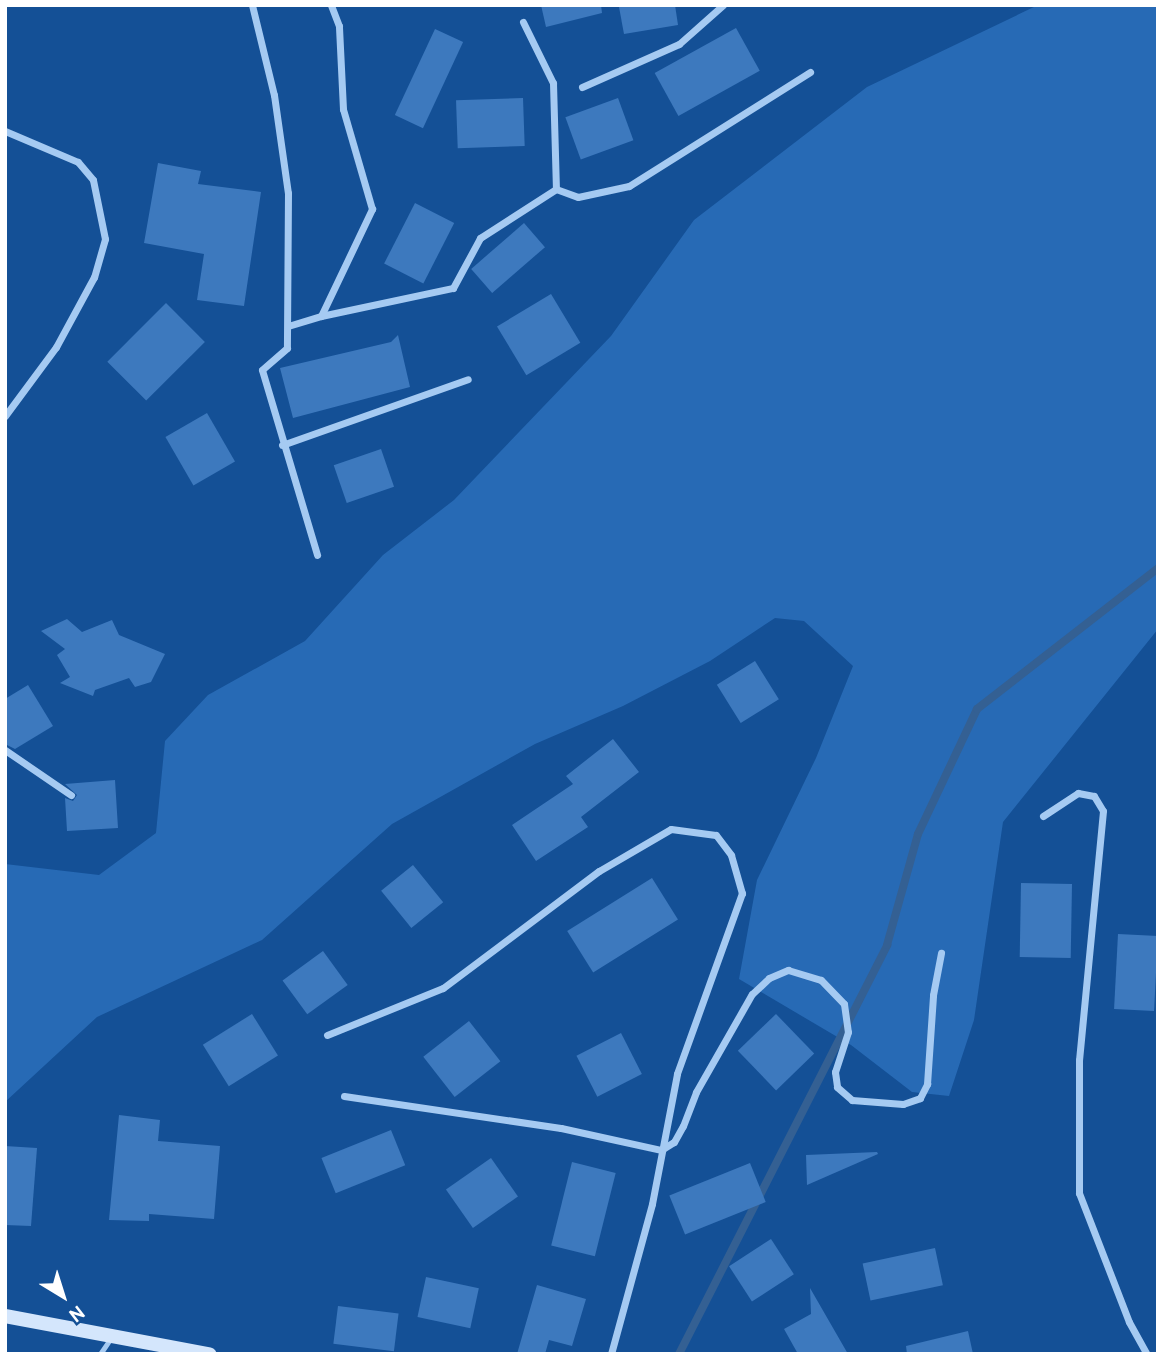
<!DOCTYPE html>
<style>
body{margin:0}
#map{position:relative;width:1163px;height:1359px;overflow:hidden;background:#145096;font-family:Overpass,sans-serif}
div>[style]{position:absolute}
.green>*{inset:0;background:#276ab5}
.stream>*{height:8px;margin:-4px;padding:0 4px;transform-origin:4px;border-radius:4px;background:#346093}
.building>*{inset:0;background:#3d79be;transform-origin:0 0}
.lane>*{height:5px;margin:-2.5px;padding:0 2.5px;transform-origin:2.5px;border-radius:2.5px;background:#a5caf2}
.street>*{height:7px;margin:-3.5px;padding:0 3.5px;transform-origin:3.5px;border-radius:3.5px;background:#a5caf2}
.secondary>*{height:14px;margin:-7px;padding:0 7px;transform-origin:7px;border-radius:7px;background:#d4e6fc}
span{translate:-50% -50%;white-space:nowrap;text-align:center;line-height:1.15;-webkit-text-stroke:7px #145096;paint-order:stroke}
.frame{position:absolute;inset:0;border:7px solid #fff;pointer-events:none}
.north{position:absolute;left:28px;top:1261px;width:70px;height:70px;-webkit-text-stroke:5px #145096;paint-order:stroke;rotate:142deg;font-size:19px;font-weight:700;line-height:28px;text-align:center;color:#fff}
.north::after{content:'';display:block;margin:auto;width:24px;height:32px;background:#fff;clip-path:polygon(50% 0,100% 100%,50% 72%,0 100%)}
</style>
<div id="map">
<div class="green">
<i style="clip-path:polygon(1158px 5px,1158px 629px,1003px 822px,974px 1020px,949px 1096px,912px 1092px,851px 1045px,739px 979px,757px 880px,816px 758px,853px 666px,804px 621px,775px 618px,710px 661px,623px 706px,535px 744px,392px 824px,262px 940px,97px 1017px,5px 1102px,5px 864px,99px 875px,156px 833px,165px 741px,208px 695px,305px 641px,383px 555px,454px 500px,611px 336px,694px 220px,867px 87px,1036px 6px)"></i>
</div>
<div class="stream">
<i style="left:679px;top:1354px;width:459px;rotate:-63deg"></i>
<i style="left:887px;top:945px;width:115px;rotate:-74.4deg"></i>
<i style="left:918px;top:834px;width:138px;rotate:-64.7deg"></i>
<i style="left:977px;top:709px;width:229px;rotate:-37.9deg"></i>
</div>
<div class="building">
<i style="clip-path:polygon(541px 5px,601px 5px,602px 13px,546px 27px)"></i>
<i style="clip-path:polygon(675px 5px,678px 25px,624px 34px,619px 7px)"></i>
<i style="left:736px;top:28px;width:49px;height:93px;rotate:61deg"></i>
<i style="left:435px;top:29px;width:31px;height:95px;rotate:25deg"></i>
<i style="left:523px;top:98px;width:48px;height:67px;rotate:88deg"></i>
<i style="left:618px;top:98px;width:45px;height:56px;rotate:70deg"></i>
<i style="clip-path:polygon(158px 163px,201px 171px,198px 184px,261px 192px,244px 306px,197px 300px,204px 254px,144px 243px)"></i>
<i style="left:415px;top:203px;width:44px;height:68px;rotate:27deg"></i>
<i style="left:524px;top:223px;width:32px;height:70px;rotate:49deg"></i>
<i style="left:551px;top:294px;width:57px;height:63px;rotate:59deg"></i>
<i style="left:166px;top:303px;width:55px;height:83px;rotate:45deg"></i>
<i style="clip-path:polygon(398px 335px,410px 387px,293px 418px,280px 368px,391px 342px)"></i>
<i style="left:207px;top:413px;width:56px;height:48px;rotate:60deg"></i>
<i style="left:381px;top:449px;width:40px;height:50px;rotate:71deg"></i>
<i style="clip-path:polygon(67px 619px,82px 632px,112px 620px,119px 635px,165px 654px,151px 682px,135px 687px,129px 678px,95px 690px,93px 696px,60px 683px,70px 677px,57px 655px,65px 649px,41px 631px)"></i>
<i style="left:755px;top:661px;width:45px;height:45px;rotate:58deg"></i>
<i style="clip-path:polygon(28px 685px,53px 726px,15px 749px,5px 744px,5px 699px)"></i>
<i style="clip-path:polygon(613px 739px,639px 772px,581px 817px,588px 827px,536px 861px,512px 825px,573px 784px,566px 776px)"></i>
<i style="clip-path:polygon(115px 780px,118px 828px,67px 831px,65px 798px,73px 801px,77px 795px,65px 784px)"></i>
<i style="left:413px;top:865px;width:48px;height:41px;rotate:51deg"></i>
<i style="left:652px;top:878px;width:49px;height:100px;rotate:58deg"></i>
<i style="left:1021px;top:883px;width:51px;height:74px;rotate:1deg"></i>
<i style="left:1118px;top:934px;width:40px;height:75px;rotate:3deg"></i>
<i style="left:323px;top:951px;width:42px;height:50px;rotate:54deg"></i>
<i style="left:252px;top:1014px;width:49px;height:58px;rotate:58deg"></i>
<i style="left:776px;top:1014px;width:55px;height:53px;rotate:46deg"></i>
<i style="left:469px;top:1021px;width:51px;height:58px;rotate:52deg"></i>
<i style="left:621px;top:1033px;width:46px;height:50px;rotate:63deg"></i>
<i style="clip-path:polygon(119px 1115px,160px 1120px,158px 1141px,220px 1146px,214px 1219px,149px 1214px,149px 1221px,109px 1220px)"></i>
<i style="left:391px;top:1130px;width:38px;height:75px;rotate:68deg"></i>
<i style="clip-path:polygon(5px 1146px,37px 1148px,31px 1226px,5px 1225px)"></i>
<i style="clip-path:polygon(877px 1152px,878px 1154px,807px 1185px,806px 1155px)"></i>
<i style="left:491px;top:1158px;width:47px;height:55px;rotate:55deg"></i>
<i style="left:572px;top:1162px;width:45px;height:86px;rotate:14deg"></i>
<i style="left:750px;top:1163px;width:42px;height:87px;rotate:68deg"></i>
<i style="left:771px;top:1239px;width:42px;height:50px;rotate:57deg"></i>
<i style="left:935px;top:1248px;width:38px;height:74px;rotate:78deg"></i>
<i style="left:426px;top:1277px;width:54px;height:41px;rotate:12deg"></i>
<i style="clip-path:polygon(537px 1285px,586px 1299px,572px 1346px,549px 1340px,545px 1354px,517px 1354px)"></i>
<i style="clip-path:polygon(810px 1288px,848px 1354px,798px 1354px,784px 1329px,811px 1314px)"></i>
<i style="left:338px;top:1306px;width:61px;height:38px;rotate:7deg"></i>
<i style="clip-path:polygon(968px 1331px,973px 1354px,907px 1354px,906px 1346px)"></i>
</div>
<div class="lane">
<i style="left:100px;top:1354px;width:18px;rotate:-56deg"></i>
</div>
<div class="street">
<i style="left:252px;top:5px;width:93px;rotate:76.3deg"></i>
<i style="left:274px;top:95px;width:99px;rotate:81.9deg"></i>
<i style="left:288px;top:193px;width:155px;rotate:90.4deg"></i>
<i style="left:287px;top:348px;width:33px;rotate:139deg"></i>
<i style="left:262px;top:370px;width:193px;rotate:73.4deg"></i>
<i style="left:523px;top:22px;width:68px;rotate:63.8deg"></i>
<i style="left:553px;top:83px;width:106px;rotate:88.4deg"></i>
<i style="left:582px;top:87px;width:106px;rotate:-23.9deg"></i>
<i style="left:679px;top:44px;width:59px;rotate:-41.6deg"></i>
<i style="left:5px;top:131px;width:79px;rotate:23deg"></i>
<i style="left:78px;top:162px;width:23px;rotate:50deg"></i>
<i style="left:93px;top:180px;width:60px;rotate:78.5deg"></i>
<i style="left:105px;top:239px;width:40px;rotate:106deg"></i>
<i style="left:94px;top:277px;width:80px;rotate:118.5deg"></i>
<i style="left:56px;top:347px;width:86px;rotate:126.5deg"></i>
<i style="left:321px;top:316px;width:135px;rotate:-12deg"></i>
<i style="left:453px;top:288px;width:57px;rotate:-61.6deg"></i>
<i style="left:480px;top:238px;width:90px;rotate:-32.8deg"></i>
<i style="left:556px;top:189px;width:23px;rotate:20deg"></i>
<i style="left:578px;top:197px;width:52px;rotate:-12.2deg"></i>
<i style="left:629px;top:186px;width:214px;rotate:-32.2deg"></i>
<i style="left:288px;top:326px;width:34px;rotate:-17deg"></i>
<i style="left:321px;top:316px;width:119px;rotate:-64.5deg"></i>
<i style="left:372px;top:209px;width:104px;rotate:-106.2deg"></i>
<i style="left:343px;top:109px;width:83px;rotate:-92.8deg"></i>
<i style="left:339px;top:26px;width:22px;rotate:-111deg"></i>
<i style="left:282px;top:445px;width:197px;rotate:-19.5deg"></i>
<i style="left:5px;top:750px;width:80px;rotate:34.3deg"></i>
<i style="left:1043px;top:816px;width:42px;rotate:-33.3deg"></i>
<i style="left:1078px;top:793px;width:16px;rotate:11deg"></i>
<i style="left:1094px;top:796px;width:17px;rotate:59deg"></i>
<i style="left:1103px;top:811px;width:250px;rotate:95.5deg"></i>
<i style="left:1079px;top:1060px;width:133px;rotate:90deg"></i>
<i style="left:1079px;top:1193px;width:138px;rotate:68.8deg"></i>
<i style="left:1129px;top:1322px;width:37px;rotate:61deg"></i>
<i style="left:327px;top:1035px;width:125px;rotate:-22.1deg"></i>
<i style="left:443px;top:988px;width:195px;rotate:-36.9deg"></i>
<i style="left:599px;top:871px;width:83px;rotate:-30.3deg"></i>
<i style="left:671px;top:829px;width:45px;rotate:7.6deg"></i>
<i style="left:716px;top:835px;width:25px;rotate:53deg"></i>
<i style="left:731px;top:855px;width:40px;rotate:74deg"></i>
<i style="left:742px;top:893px;width:192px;rotate:109.8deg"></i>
<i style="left:677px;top:1074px;width:132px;rotate:100.9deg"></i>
<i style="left:652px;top:1204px;width:156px;rotate:105.3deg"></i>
<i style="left:344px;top:1096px;width:219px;rotate:8.4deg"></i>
<i style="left:561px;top:1128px;width:102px;rotate:12.4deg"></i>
<i style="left:661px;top:1150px;width:15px;rotate:-32deg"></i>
<i style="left:674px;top:1142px;width:18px;rotate:-61deg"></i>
<i style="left:683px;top:1126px;width:36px;rotate:-69deg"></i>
<i style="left:696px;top:1092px;width:113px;rotate:-60.3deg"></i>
<i style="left:752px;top:994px;width:23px;rotate:-43deg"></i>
<i style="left:769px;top:978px;width:21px;rotate:-23deg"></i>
<i style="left:788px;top:970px;width:34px;rotate:17deg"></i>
<i style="left:821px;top:980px;width:33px;rotate:46deg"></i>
<i style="left:844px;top:1004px;width:28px;rotate:82deg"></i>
<i style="left:848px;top:1032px;width:42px;rotate:108deg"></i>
<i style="left:835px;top:1072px;width:15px;rotate:82deg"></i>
<i style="left:837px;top:1087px;width:20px;rotate:41deg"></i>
<i style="left:852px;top:1100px;width:51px;rotate:4.5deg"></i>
<i style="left:903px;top:1104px;width:18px;rotate:-19deg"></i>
<i style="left:920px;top:1098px;width:16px;rotate:-63deg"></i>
<i style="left:927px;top:1084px;width:89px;rotate:-86.1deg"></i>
<i style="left:933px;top:995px;width:43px;rotate:-79.2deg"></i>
</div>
<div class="secondary">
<i style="left:5px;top:1316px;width:208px;rotate:10.6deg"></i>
</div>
<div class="frame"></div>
<div class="north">N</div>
</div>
